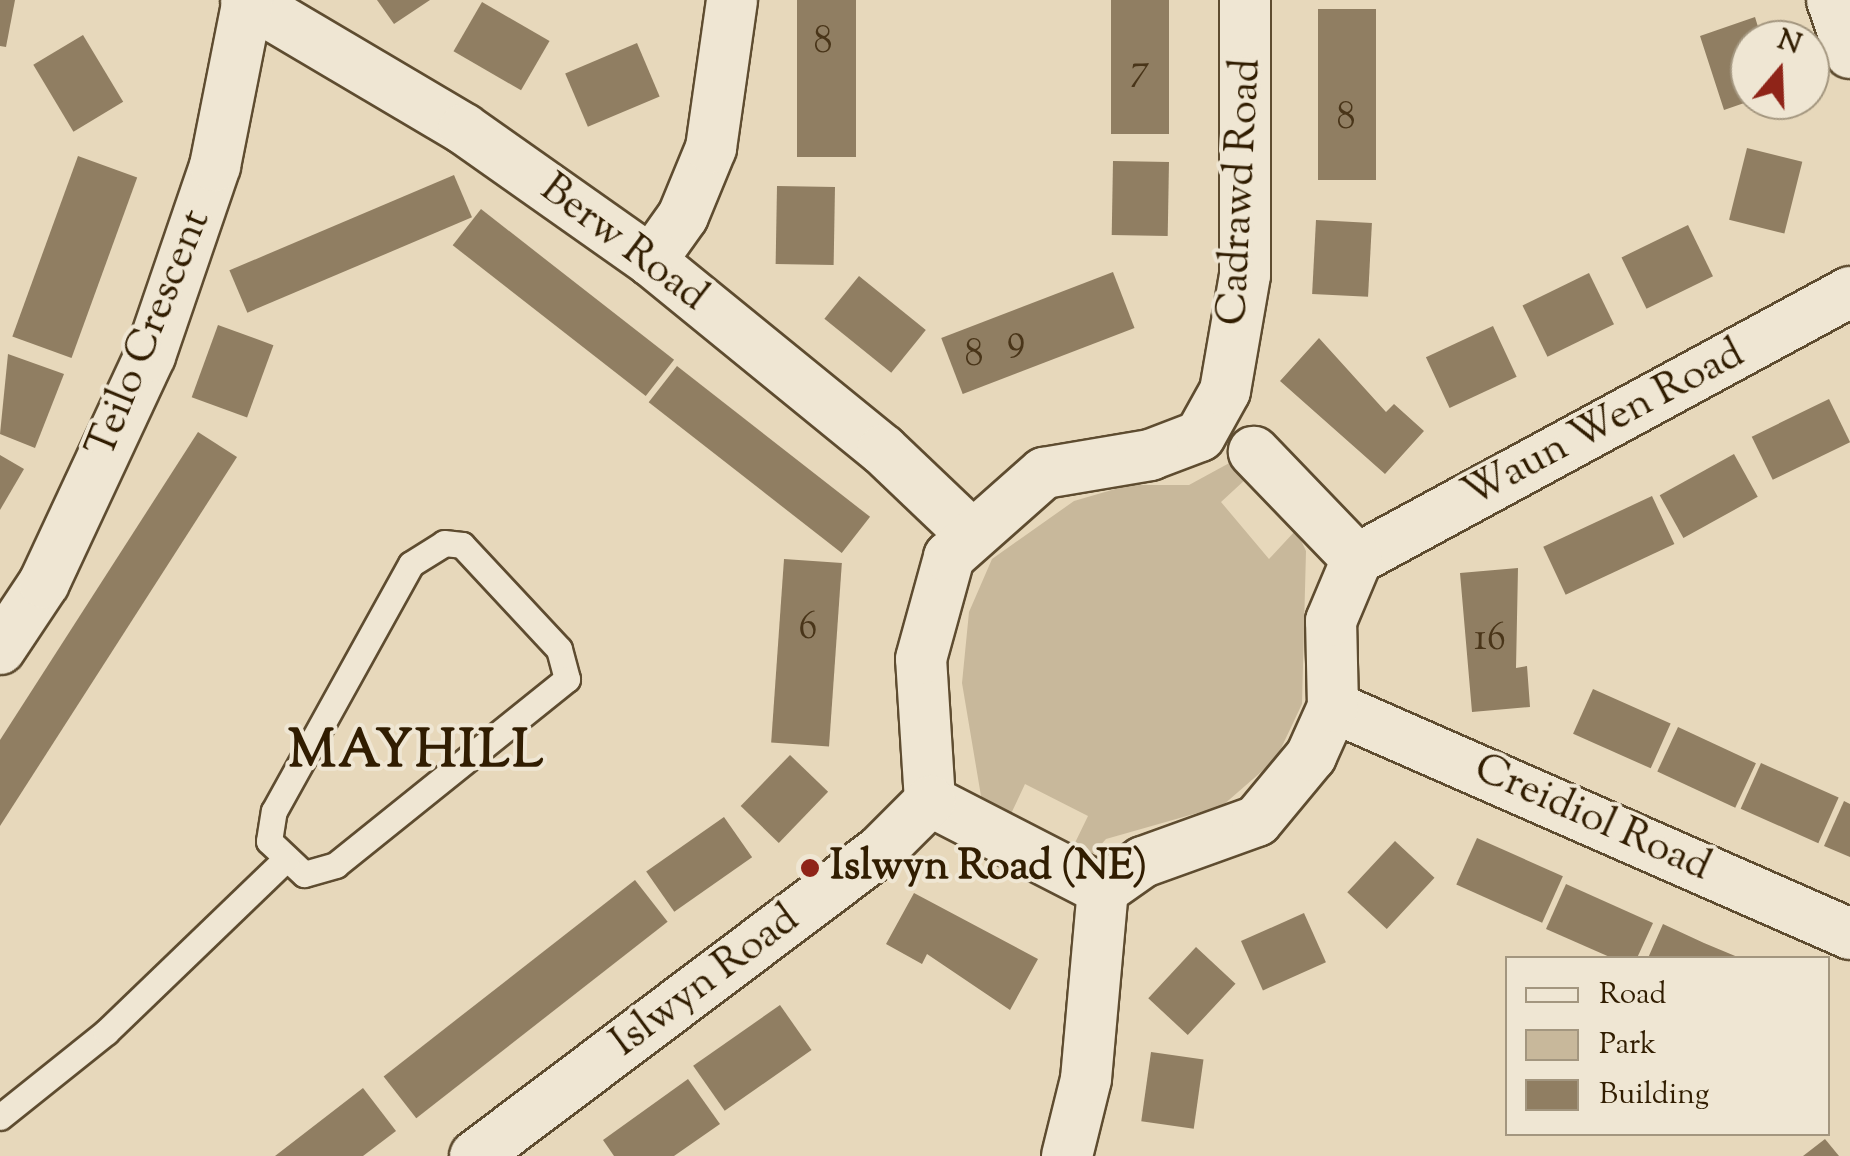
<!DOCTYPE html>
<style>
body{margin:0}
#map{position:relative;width:1850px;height:1156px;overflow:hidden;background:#e7d8bb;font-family:"Sorts Mill Goudy",serif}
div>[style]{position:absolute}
.green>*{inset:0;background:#c8b89b}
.building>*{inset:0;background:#907e62;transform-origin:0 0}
.roads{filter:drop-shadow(2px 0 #5e4c30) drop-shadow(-2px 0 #5e4c30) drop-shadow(0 2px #5e4c30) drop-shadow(0 -2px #5e4c30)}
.service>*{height:25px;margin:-12.5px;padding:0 12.5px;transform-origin:12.5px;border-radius:12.5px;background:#efe6d3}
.minor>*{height:50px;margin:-25px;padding:0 25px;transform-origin:25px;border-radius:25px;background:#efe6d3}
.dots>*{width:28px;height:28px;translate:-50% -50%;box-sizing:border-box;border:5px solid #efe6d3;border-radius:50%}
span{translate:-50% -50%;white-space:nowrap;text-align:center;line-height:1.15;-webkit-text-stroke:8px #efe6d3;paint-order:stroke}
.number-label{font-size:38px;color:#493519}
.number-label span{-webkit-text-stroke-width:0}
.street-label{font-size:42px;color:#311d01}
.poi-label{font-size:42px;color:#311d01;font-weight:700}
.left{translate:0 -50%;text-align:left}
.district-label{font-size:52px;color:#311d01;font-weight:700;letter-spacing:2.5px}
.legend{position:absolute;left:1505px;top:956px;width:325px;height:180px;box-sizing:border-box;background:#efe6d3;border:2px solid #a3967f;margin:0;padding:12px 18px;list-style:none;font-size:30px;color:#311d01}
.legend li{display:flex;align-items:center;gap:20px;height:50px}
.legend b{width:50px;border:2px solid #a3967f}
.north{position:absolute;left:1730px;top:20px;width:100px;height:100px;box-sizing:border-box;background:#efe6d3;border:2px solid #a3967f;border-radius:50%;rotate:19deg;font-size:28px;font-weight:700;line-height:40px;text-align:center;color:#311d01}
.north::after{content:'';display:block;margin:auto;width:35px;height:45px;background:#8f2418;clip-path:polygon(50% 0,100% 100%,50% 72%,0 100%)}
</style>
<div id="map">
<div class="green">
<i style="clip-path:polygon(1233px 461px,1247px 478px,1221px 502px,1269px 559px,1296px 530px,1306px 551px,1302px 704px,1276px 759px,1222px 806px,1106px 839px,1089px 858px,1072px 849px,1088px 816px,1025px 784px,1009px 818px,982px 802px,962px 683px,969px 612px,992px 559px,1074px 501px,1129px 485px,1189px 485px)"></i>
</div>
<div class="building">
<i style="clip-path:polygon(0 0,15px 0,6px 47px,0 46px)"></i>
<i style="clip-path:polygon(377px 0,430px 0,394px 24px)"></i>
<i style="left:797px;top:0;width:59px;height:157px"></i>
<i style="left:1111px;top:0;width:58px;height:134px"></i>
<i style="left:482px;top:2px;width:78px;height:57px;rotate:30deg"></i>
<i style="left:1318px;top:9px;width:58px;height:171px"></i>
<i style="clip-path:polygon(1755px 17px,1762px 40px,1750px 40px,1750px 101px,1724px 110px,1700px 36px)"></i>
<i style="left:83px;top:35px;width:78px;height:58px;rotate:59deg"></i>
<i style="left:637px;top:43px;width:58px;height:78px;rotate:67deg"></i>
<i style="left:1747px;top:148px;width:57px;height:74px;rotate:14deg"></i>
<i style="left:78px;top:156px;width:63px;height:192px;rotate:20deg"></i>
<i style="left:1113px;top:161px;width:56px;height:74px;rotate:1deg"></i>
<i style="left:454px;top:175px;width:46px;height:244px;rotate:67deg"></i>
<i style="left:777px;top:186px;width:58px;height:78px;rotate:1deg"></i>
<i style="left:481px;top:209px;width:245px;height:46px;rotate:38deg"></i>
<i style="left:1316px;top:220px;width:56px;height:74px;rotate:3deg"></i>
<i style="left:1688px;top:225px;width:57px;height:74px;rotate:64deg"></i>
<i style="left:1113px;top:272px;width:60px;height:184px;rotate:69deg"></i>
<i style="left:1589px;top:273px;width:57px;height:74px;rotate:64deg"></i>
<i style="left:859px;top:276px;width:86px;height:55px;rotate:39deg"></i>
<i style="left:218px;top:325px;width:59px;height:77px;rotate:20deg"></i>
<i style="left:1493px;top:326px;width:56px;height:74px;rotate:65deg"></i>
<i style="clip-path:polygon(1319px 338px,1386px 412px,1394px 404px,1424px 431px,1385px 474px,1280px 381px)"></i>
<i style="clip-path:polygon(8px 354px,64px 374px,35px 448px,0 434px)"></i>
<i style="left:677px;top:366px;width:245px;height:46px;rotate:38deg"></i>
<i style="left:1829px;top:399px;width:48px;height:86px;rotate:64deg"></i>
<i style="clip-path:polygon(198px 432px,237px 457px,0 826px,0 740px)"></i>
<i style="left:1734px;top:454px;width:49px;height:85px;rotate:61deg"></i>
<i style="clip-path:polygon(0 455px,24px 469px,0 510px)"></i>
<i style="left:1652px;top:496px;width:53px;height:120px;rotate:65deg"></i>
<i style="left:784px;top:559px;width:58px;height:184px;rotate:4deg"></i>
<i style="clip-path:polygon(1518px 568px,1516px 668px,1527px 666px,1530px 707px,1472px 712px,1460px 573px)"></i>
<i style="left:1593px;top:689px;width:85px;height:49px;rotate:24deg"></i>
<i style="left:1678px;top:727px;width:86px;height:49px;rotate:25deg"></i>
<i style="left:790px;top:755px;width:53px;height:71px;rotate:44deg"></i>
<i style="left:1761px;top:763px;width:85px;height:50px;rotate:24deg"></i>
<i style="clip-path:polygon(1844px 801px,1850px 804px,1850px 857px,1824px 846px)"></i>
<i style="left:724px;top:817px;width:49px;height:95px;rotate:55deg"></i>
<i style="left:1477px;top:838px;width:94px;height:51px;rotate:24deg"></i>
<i style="left:1395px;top:841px;width:54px;height:70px;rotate:43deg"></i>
<i style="left:635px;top:880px;width:53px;height:319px;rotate:52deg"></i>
<i style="clip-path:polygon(1566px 884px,1653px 923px,1637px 958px,1612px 958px,1546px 929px)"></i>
<i style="clip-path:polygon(914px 893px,1038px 959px,1010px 1010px,927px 954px,922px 964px,886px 944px)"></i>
<i style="left:1304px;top:913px;width:54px;height:69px;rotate:66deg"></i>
<i style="clip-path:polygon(1663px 924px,1704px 943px,1740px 958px,1648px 958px)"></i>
<i style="left:1196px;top:947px;width:54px;height:70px;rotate:43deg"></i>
<i style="left:780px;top:1005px;width:55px;height:106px;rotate:55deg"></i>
<i style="left:1151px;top:1052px;width:53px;height:70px;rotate:8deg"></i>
<i style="clip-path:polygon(688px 1079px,720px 1124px,674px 1156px,614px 1156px,603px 1140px)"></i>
<i style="clip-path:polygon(363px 1088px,396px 1131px,363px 1156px,275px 1156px)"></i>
<i style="clip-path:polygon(1825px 1139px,1839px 1156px,1803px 1156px)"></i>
</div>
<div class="roads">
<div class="service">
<i style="left:444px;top:543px;width:18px;rotate:6deg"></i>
<i style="left:462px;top:545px;width:142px;rotate:47deg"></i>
<i style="left:559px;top:649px;width:31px;rotate:75deg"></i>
<i style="left:567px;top:679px;width:297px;rotate:141.2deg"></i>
<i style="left:336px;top:865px;width:33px;rotate:164deg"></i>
<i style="left:304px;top:874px;width:48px;rotate:-136.7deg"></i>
<i style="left:269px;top:841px;width:30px;rotate:-81deg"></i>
<i style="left:274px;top:811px;width:282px;rotate:-61deg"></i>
<i style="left:411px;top:564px;width:39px;rotate:-32deg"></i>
<i style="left:0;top:1117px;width:136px;rotate:-38.7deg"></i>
<i style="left:106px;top:1032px;width:250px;rotate:-43.9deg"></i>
</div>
<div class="minor">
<i style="left:246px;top:0;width:253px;rotate:30.6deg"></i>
<i style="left:464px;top:129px;width:229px;rotate:35.2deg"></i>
<i style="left:651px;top:261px;width:299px;rotate:39.2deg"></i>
<i style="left:883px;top:450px;width:119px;rotate:43.6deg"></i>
<i style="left:1832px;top:0;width:56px;rotate:71.2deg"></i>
<i style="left:651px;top:261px;width:55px;rotate:-54.6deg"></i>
<i style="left:683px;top:216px;width:74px;rotate:-67.6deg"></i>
<i style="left:711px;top:148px;width:149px;rotate:-81.9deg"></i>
<i style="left:1357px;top:559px;width:561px;rotate:-28.44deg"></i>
<i style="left:0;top:649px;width:79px;rotate:-56.3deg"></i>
<i style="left:44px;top:583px;width:251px;rotate:-65deg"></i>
<i style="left:150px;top:356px;width:201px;rotate:-71.1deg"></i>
<i style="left:215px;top:166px;width:169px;rotate:-78.8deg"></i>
<i style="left:1333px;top:707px;width:565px;rotate:23.7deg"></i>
<i style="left:930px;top:801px;width:142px;rotate:-93.6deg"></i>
<i style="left:921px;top:659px;width:106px;rotate:-74.6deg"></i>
<i style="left:949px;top:557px;width:127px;rotate:-41.5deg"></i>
<i style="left:1044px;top:473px;width:108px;rotate:-9.6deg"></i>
<i style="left:1150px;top:455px;width:53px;rotate:-20.8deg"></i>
<i style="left:1200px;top:436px;width:51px;rotate:-60.9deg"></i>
<i style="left:1225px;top:391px;width:118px;rotate:-80.2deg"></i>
<i style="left:1245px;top:275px;width:275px;rotate:-90deg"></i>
<i style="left:930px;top:801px;width:195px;rotate:27.2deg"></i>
<i style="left:1103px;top:890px;width:49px;rotate:-35deg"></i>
<i style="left:1143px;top:862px;width:121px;rotate:-19.8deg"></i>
<i style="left:1257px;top:821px;width:85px;rotate:-50.3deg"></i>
<i style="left:1311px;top:756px;width:54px;rotate:-65.8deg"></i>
<i style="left:1333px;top:707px;width:86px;rotate:-91.3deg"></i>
<i style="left:1331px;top:621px;width:67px;rotate:-67.2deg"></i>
<i style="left:1357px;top:559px;width:149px;rotate:-133.9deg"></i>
<i style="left:475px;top:1156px;width:507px;rotate:-36.98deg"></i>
<i style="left:880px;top:851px;width:71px;rotate:-45deg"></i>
<i style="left:1067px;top:1156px;width:79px;rotate:-76.1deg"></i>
<i style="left:1086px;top:1079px;width:190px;rotate:-84.9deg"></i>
</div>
</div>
<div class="dots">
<i style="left:810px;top:868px;background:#8f2418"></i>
</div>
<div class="number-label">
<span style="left:823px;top:44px">8</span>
<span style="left:1140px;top:72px">7</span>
<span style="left:1346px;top:120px">8</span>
<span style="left:1016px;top:342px">9</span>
<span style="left:974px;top:357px">8</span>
<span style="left:808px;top:630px">6</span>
<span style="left:1490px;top:641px">16</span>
</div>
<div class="street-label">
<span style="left:1241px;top:192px;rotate:-87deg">Cadrawd Road</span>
<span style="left:623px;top:244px;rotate:37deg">Berw Road</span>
<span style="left:150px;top:334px;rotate:-68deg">Teilo Crescent</span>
<span style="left:1604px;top:425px;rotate:-28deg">Waun Wen Road</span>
<span style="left:1592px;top:819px;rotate:24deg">Creidiol Road</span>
<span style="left:706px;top:982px;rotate:-37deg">Islwyn Road</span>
</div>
<div class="poi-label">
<span class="left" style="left:830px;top:868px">Islwyn Road (NE)</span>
</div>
<div class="district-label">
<span style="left:417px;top:754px">MAYHILL</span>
</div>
<ul class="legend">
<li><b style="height:12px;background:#efe6d3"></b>Road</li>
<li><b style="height:28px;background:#c8b89b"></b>Park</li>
<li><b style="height:28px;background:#907e62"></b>Building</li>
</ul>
<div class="north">N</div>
</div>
